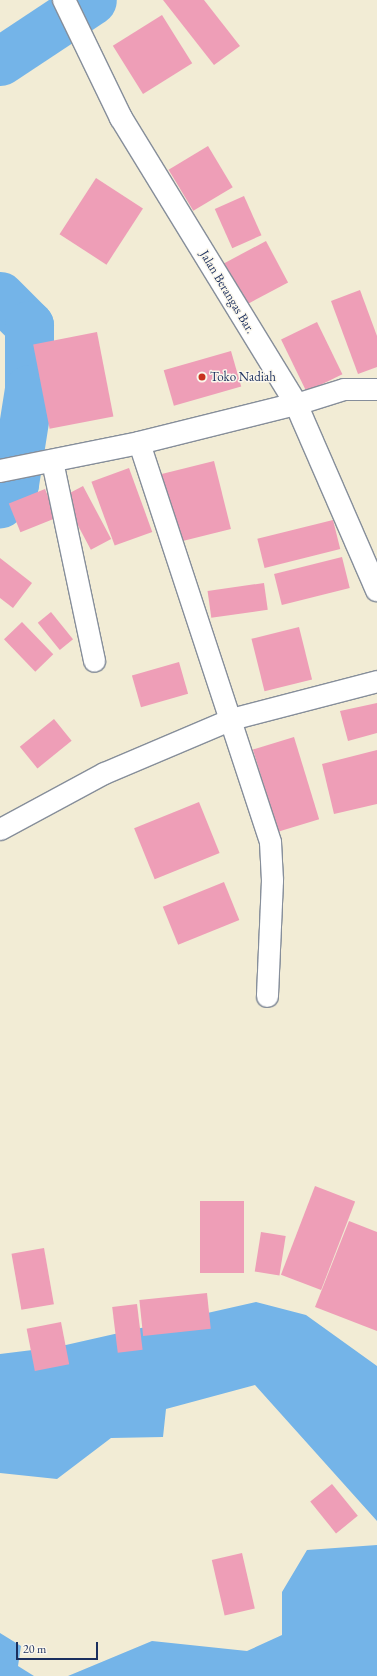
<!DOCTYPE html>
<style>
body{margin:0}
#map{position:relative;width:377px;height:1676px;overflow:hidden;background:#f2ecd5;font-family:"EB Garamond",serif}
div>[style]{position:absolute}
.water>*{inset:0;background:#74b4e8}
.river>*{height:49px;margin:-24.5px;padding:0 24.5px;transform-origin:24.5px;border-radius:24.5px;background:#74b4e8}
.building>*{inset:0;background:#ee9eb7;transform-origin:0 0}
.roads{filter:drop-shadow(1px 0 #868e9a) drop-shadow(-1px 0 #868e9a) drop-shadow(0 1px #868e9a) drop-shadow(0 -1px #868e9a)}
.street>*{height:21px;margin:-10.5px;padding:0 10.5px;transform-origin:10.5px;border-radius:10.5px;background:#fff}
.secondary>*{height:22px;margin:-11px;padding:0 11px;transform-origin:11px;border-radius:11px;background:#fff}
.primary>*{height:22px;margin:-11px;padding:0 11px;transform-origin:11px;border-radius:11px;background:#fff}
.dots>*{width:11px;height:11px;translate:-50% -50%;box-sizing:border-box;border:2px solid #fbf7ec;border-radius:50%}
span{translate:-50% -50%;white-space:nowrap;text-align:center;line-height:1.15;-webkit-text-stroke:3px #fbf7ec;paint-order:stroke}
.street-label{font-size:13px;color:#1b2f5e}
.poi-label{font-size:13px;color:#1b2f5e}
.left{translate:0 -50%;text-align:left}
.scale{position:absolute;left:16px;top:1642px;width:82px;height:18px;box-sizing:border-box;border:2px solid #1b2f5e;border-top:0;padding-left:5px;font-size:12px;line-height:14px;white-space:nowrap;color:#1b2f5e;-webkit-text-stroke:3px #fbf7ec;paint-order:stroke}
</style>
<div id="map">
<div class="water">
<i style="clip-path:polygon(256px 1302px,306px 1315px,377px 1366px,377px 1521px,255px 1385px,166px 1409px,163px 1437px,111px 1438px,57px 1479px,0 1473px,0 1354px,57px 1347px)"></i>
<i style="clip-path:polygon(377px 1545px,377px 1676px,68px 1676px,152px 1641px,247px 1651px,282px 1635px,282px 1592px,307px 1550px)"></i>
<i style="clip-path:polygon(0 1633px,21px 1646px,18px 1666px,34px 1676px,0 1676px)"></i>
</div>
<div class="river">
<i style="left:0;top:61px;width:110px;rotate:-33.5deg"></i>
<i style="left:0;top:296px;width:41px;rotate:45deg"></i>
<i style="left:29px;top:325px;width:64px;rotate:90deg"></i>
<i style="left:29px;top:389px;width:96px;rotate:99deg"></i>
<i style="left:14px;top:484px;width:24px;rotate:126deg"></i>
</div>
<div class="building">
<i style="clip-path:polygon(163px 0,204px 0,240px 46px,214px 65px)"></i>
<i style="left:162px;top:15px;width:57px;height:58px;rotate:58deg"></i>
<i style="left:208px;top:146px;width:48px;height:46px;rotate:59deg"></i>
<i style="left:96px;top:178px;width:56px;height:67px;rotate:33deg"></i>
<i style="left:244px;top:196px;width:43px;height:32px;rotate:66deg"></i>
<i style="left:266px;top:241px;width:47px;height:52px;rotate:62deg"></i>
<i style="clip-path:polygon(360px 290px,377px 336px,377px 367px,358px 374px,331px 301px)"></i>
<i style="left:317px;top:322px;width:58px;height:40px;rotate:64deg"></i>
<i style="left:97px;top:332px;width:86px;height:65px;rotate:79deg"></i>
<i style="left:231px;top:351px;width:37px;height:70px;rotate:74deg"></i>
<i style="left:214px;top:461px;width:70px;height:58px;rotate:76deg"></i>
<i style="left:129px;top:468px;width:68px;height:40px;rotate:70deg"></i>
<i style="left:83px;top:486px;width:60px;height:23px;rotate:62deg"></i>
<i style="left:45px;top:489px;width:31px;height:39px;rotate:68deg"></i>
<i style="left:333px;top:520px;width:30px;height:78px;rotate:76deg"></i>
<i style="left:342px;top:557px;width:32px;height:70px;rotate:76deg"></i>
<i style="clip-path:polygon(0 558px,32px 583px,13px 608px,0 598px)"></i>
<i style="left:264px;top:583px;width:27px;height:57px;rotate:82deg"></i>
<i style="left:51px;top:612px;width:35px;height:17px;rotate:51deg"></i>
<i style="left:22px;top:622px;width:45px;height:25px;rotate:46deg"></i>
<i style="left:299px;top:627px;width:54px;height:49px;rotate:76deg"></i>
<i style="left:179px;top:662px;width:33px;height:49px;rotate:74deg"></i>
<i style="clip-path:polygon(377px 703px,377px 733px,348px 741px,340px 711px)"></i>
<i style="left:54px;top:719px;width:28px;height:44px;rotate:51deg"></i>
<i style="left:294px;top:737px;width:86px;height:43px;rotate:73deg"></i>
<i style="clip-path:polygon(377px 750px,377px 804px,334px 814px,322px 764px)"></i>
<i style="left:199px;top:802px;width:55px;height:70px;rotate:68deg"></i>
<i style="left:224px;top:882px;width:41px;height:66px;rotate:68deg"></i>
<i style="left:315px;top:1186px;width:43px;height:95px;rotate:21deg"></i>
<i style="left:200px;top:1201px;width:44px;height:72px"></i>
<i style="clip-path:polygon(349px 1221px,377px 1232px,377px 1331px,315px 1307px)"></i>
<i style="left:261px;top:1232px;width:25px;height:40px;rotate:9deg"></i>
<i style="left:44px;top:1248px;width:57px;height:33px;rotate:80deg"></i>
<i style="left:207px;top:1293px;width:36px;height:68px;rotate:84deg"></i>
<i style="left:137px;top:1304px;width:46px;height:25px;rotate:83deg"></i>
<i style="left:61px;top:1322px;width:43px;height:35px;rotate:79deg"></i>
<i style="left:332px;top:1484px;width:41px;height:28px;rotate:51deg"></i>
<i style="left:242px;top:1553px;width:57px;height:31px;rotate:77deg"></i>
</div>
<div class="roads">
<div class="street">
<i style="left:296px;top:404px;width:50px;rotate:-17.4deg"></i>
<i style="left:344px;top:389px;width:33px"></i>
<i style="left:139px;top:443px;width:420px;rotate:71.8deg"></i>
<i style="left:270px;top:842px;width:38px;rotate:87deg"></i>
<i style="left:272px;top:880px;width:116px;rotate:92.5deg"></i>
<i style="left:52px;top:461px;width:204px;rotate:78.1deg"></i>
<i style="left:0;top:829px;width:118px;rotate:-28.3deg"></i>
<i style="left:104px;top:773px;width:138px;rotate:-23deg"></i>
<i style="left:231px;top:719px;width:151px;rotate:-14.6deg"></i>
</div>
<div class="secondary">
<i style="left:0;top:471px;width:142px;rotate:-11.4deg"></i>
<i style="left:139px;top:443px;width:162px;rotate:-14deg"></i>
</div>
<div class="primary">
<i style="left:64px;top:0;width:131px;rotate:64.2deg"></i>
<i style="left:121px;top:118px;width:335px;rotate:58.5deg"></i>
<i style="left:296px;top:404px;width:203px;rotate:66.5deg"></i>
</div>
</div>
<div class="dots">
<i style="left:202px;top:377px;background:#c8321e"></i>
</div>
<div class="street-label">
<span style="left:227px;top:292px;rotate:59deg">Jalan Berangas Bar.</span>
</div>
<div class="poi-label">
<span class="left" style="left:210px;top:377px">Toko Nadiah</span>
</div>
<div class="scale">20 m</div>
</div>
